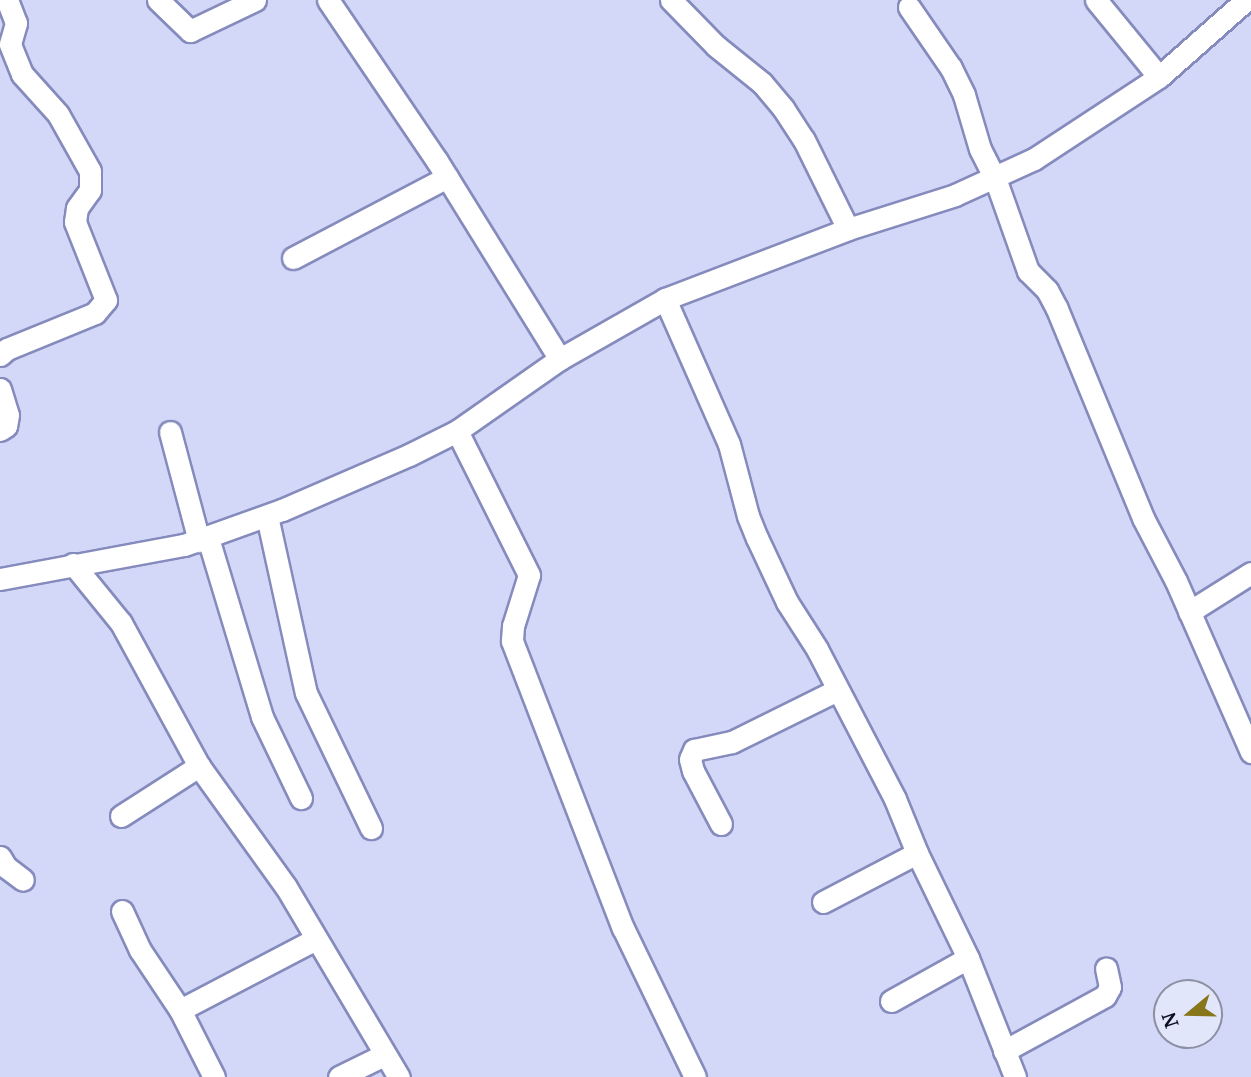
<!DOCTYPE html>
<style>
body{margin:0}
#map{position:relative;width:1251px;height:1077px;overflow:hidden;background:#d3d8f8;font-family:"Noto Serif",serif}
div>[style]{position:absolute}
.roads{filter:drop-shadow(2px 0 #858bbc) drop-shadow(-2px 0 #858bbc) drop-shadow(0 2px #858bbc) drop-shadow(0 -2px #858bbc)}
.minor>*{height:21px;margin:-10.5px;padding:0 10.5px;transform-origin:10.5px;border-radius:10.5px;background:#fff}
span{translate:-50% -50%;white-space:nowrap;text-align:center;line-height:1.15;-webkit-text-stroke:7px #e2e6fb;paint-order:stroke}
.north{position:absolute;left:1153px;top:979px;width:70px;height:70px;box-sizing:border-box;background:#e2e6fb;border:2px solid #8d90a3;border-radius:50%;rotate:251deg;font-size:19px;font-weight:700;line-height:28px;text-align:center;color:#0d0e20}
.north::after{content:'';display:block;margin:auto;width:24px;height:32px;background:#87771a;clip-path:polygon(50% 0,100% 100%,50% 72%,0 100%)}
</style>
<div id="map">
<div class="roads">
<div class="minor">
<i style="left:158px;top:0;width:45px;rotate:44.1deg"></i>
<i style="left:190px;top:31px;width:72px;rotate:-25.5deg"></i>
<i style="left:328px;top:0;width:194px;rotate:55.9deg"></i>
<i style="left:437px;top:161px;width:233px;rotate:58.2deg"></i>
<i style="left:671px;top:0;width:64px;rotate:45.6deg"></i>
<i style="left:716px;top:46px;width:59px;rotate:38.8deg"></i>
<i style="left:762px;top:83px;width:33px;rotate:50deg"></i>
<i style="left:783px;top:108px;width:38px;rotate:57deg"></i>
<i style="left:804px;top:140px;width:99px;rotate:63.7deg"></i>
<i style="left:1096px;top:0;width:99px;rotate:50.7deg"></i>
<i style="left:909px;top:7px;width:74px;rotate:55.5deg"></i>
<i style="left:951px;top:68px;width:30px;rotate:64deg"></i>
<i style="left:964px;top:95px;width:56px;rotate:73.5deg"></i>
<i style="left:980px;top:149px;width:33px;rotate:63deg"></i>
<i style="left:995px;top:178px;width:99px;rotate:70.5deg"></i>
<i style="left:1028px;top:271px;width:27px;rotate:45deg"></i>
<i style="left:1047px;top:290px;width:21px;rotate:62deg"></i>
<i style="left:1057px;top:309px;width:226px;rotate:67.6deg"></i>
<i style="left:1143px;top:518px;width:71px;rotate:62.4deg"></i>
<i style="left:1176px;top:581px;width:187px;rotate:66.3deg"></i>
<i style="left:293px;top:258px;width:174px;rotate:-27.7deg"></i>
<i style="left:665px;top:299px;width:158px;rotate:66.2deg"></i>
<i style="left:729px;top:444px;width:74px;rotate:75.2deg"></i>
<i style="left:748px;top:516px;width:24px;rotate:68deg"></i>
<i style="left:757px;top:538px;width:71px;rotate:64.9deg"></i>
<i style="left:787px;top:602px;width:56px;rotate:57.4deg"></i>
<i style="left:817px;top:649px;width:169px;rotate:62.5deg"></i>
<i style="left:895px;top:799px;width:58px;rotate:67.8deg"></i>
<i style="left:917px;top:853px;width:117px;rotate:64.1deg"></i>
<i style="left:968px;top:958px;width:128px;rotate:68.4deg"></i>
<i style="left:0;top:355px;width:9px;rotate:-41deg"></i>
<i style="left:7px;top:349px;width:95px;rotate:-22.2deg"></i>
<i style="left:95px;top:313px;width:17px;rotate:-50deg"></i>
<i style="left:106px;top:300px;width:84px;rotate:-111.7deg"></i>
<i style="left:75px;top:222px;width:14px;rotate:-82deg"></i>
<i style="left:77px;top:208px;width:22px;rotate:-54deg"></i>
<i style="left:90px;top:190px;width:19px;rotate:-90deg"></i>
<i style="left:90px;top:171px;width:65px;rotate:-119.3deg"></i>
<i style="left:58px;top:114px;width:54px;rotate:-132deg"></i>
<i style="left:22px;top:74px;width:32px;rotate:-112deg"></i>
<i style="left:10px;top:44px;width:22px;rotate:-74deg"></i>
<i style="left:16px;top:23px;width:25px;rotate:-111deg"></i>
<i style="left:0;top:389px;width:27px;rotate:73deg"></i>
<i style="left:8px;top:415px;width:11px;rotate:100deg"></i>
<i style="left:6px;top:426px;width:7px;rotate:146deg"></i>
<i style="left:457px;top:431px;width:161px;rotate:63.4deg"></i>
<i style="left:529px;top:575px;width:53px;rotate:107.4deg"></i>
<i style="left:513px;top:626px;width:15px;rotate:94deg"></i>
<i style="left:512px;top:641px;width:308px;rotate:68.9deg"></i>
<i style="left:623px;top:928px;width:165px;rotate:64.2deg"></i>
<i style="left:170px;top:432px;width:113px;rotate:75.1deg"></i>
<i style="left:267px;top:516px;width:181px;rotate:77.6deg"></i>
<i style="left:306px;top:693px;width:150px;rotate:64.3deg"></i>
<i style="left:208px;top:538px;width:187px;rotate:73.2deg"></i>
<i style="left:262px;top:717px;width:90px;rotate:64.3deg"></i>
<i style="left:73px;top:564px;width:76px;rotate:50.9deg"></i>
<i style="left:121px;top:623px;width:163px;rotate:61.4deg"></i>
<i style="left:199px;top:766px;width:149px;rotate:54.3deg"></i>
<i style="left:286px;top:887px;width:221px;rotate:59.3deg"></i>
<i style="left:0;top:579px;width:187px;rotate:-10.5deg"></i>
<i style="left:184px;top:545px;width:104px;rotate:-19.7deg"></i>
<i style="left:282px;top:510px;width:138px;rotate:-23.4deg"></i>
<i style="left:409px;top:455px;width:54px;rotate:-26.6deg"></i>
<i style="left:457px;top:431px;width:126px;rotate:-35deg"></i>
<i style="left:560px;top:359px;width:121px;rotate:-29.7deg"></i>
<i style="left:665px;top:299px;width:196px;rotate:-20.9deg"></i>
<i style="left:848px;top:229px;width:112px;rotate:-17.6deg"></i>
<i style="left:955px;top:195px;width:87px;rotate:-24.5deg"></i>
<i style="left:1034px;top:159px;width:149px;rotate:-33.3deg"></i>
<i style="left:1159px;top:77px;width:116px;rotate:-41.5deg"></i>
<i style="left:1189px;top:612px;width:73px;rotate:-32.2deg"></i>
<i style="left:121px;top:816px;width:93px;rotate:-32.7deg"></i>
<i style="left:721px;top:824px;width:60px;rotate:-117.8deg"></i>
<i style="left:693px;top:771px;width:12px;rotate:-104deg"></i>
<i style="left:690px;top:759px;width:10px;rotate:-66deg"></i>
<i style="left:694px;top:750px;width:39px;rotate:-12deg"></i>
<i style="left:732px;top:742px;width:117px;rotate:-26.3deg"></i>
<i style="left:0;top:857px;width:12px;rotate:59deg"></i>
<i style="left:6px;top:867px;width:21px;rotate:37deg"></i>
<i style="left:823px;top:902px;width:106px;rotate:-27.5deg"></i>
<i style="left:122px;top:911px;width:43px;rotate:65.2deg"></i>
<i style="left:140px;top:950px;width:72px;rotate:56.3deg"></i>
<i style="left:891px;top:1001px;width:88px;rotate:-29.2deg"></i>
<i style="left:1004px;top:1051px;width:115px;rotate:-28.6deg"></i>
<i style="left:1105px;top:996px;width:10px;rotate:-61deg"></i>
<i style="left:1110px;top:987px;width:19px;rotate:-102deg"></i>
<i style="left:214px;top:1077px;width:75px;rotate:-116.9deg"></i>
<i style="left:180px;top:1010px;width:153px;rotate:-27.6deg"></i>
<i style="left:339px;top:1077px;width:50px;rotate:-26.1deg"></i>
</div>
</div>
<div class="north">N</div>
</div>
